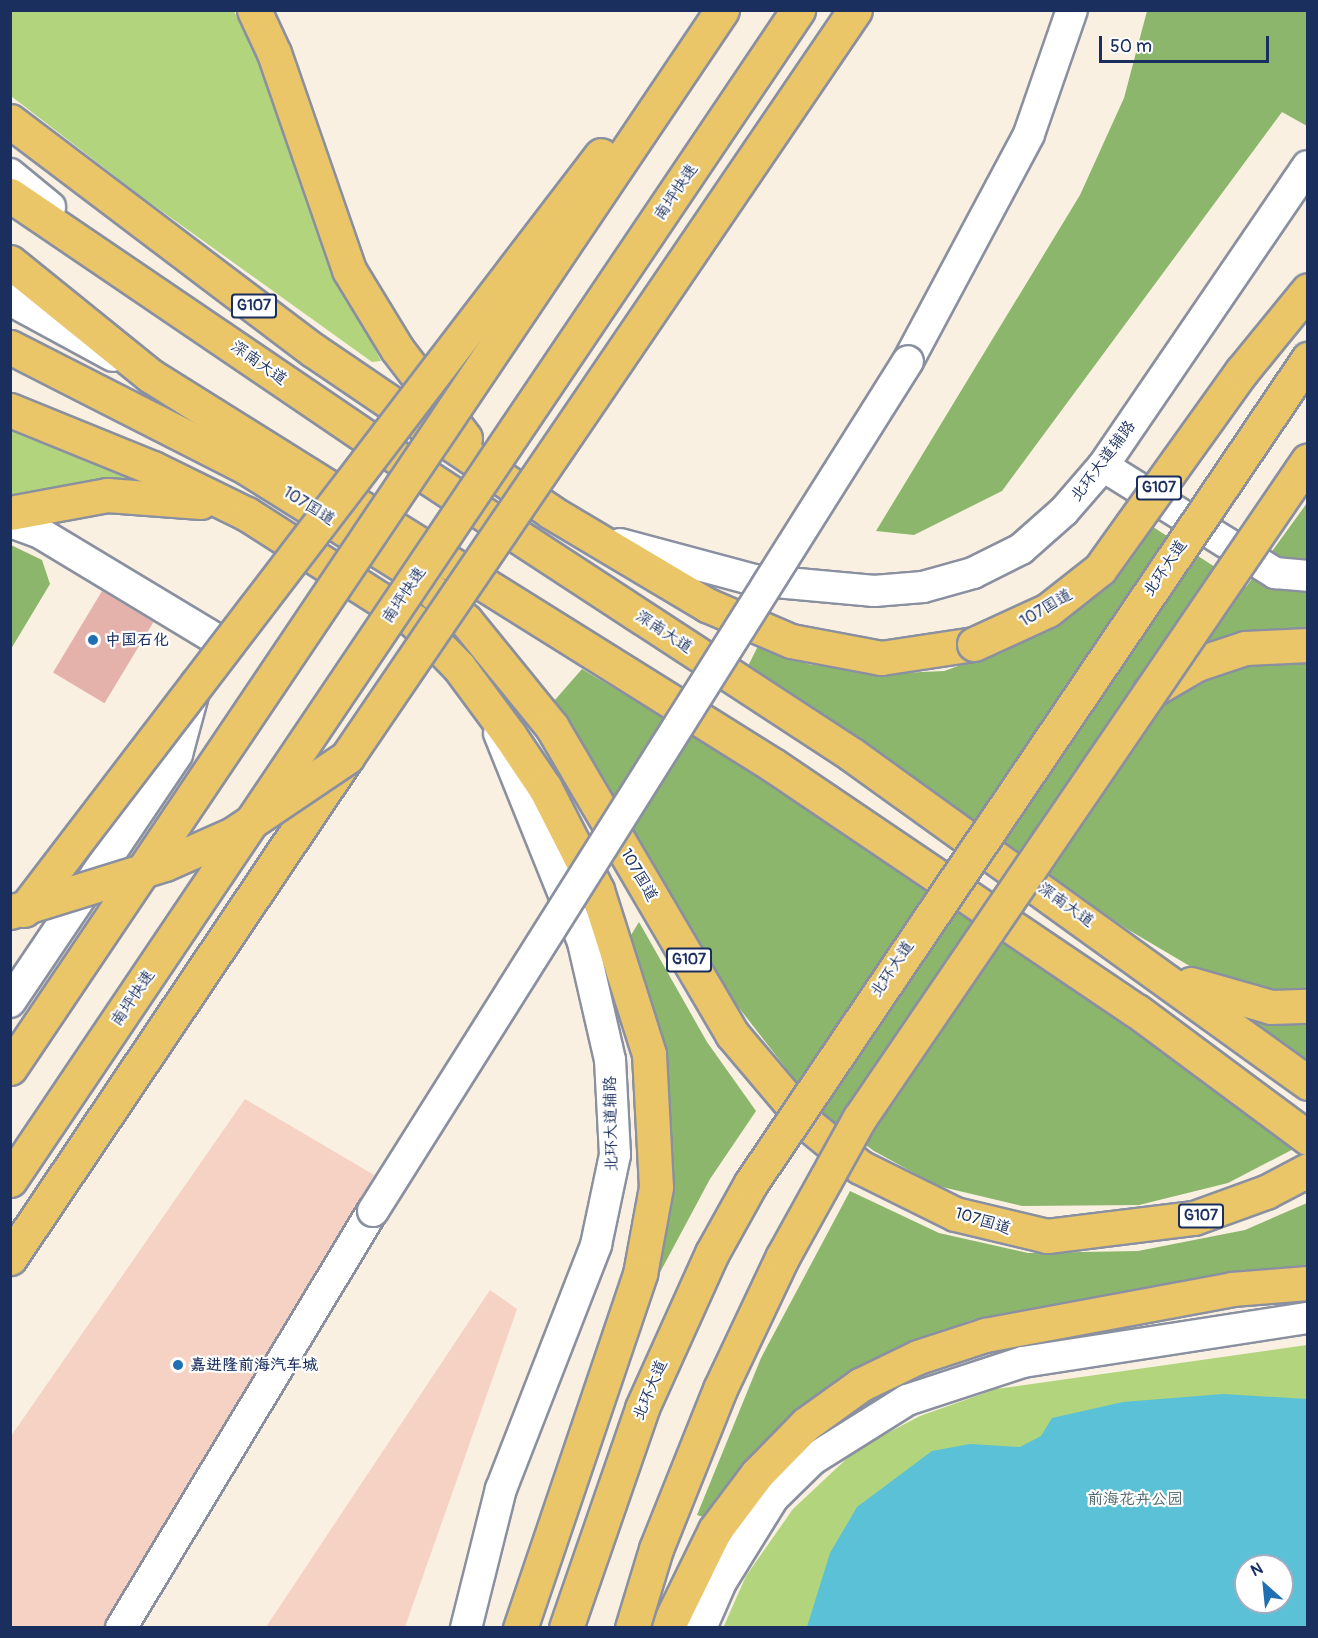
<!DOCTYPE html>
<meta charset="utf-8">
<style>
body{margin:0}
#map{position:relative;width:1318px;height:1638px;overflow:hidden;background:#f9f0e1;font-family:Pangolin,"LXGW WenKai TC",sans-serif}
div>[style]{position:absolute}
.built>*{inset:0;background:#f5d2c3}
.green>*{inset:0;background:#b1d47c}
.forest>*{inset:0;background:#8cb66c}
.water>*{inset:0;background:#5ac1d7}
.building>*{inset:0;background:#e5b1ab;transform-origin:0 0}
.roads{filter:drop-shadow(2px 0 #8a90a0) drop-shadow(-2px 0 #8a90a0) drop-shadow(0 2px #8a90a0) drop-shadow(0 -2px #8a90a0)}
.minor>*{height:30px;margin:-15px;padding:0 15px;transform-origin:15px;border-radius:15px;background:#fff}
.major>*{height:33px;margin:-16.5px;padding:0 16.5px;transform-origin:16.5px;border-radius:16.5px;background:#ebc669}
.highway>*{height:33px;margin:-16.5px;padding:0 16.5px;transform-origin:16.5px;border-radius:16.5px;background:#ebc669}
.bridges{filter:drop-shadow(2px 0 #8a90a0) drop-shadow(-2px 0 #8a90a0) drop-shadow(0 2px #8a90a0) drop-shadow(0 -2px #8a90a0)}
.minor-bridge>*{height:30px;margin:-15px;padding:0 15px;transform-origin:15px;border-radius:15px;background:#fff}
.major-bridge>*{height:33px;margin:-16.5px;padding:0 16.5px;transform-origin:16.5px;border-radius:16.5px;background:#ebc669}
.highway-bridge>*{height:33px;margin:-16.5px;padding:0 16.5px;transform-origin:16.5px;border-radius:16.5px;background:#ebc669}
.dots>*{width:16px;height:16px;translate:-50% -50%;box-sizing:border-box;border:3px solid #fff;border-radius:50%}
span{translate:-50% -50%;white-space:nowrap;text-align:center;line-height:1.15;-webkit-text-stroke:4.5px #fff;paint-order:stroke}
.shield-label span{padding:2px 4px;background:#fff;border:2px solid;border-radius:4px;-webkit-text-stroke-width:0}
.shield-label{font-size:15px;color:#1b2f5e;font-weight:700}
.street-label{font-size:16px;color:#1b2f5e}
.poi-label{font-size:16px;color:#1b2f5e;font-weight:700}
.left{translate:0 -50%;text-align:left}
.park-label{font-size:16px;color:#486167}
.frame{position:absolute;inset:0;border:12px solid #1b2f5e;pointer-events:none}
.north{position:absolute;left:1234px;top:1554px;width:60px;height:60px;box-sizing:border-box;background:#fff;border:2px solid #a4acbf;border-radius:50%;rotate:333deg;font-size:16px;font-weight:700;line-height:24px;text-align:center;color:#1b2f5e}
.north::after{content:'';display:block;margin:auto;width:21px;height:27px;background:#1f6fb2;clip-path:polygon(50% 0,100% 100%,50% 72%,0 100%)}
.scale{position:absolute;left:1099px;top:36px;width:170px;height:27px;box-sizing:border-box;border:3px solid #1b2f5e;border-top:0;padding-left:8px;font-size:18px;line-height:21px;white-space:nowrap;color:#1b2f5e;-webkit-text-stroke:4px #fff;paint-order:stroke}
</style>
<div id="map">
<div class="built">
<i style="clip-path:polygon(245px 1099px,374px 1175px,326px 1261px,340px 1295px,140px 1627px,11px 1628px,11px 1436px)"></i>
<i style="clip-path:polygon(490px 1290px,517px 1309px,405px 1627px,266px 1627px)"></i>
</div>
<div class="green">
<i style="clip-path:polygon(10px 11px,234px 11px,265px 73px,322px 243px,381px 361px,372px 362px,142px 197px,11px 96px)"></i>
<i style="clip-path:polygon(10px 424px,151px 482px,11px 499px)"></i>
<i style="clip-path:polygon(evenodd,1307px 1345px,1307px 1627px,723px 1628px,746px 1576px,793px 1509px,857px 1449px,920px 1416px,996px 1389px,1307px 1345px,1246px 1566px,1282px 1566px,1282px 1602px,1246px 1602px,1246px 1566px)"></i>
</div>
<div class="forest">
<i style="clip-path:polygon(1147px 11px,1307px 11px,1307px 126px,1282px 112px,1002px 491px,914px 535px,876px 531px,1080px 195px,1124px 98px)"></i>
<i style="clip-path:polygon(1307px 503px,1307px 1068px,1188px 965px,1127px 929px,748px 666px,759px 644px,808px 664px,879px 674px,944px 671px,1009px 648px,1096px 592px,1150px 525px,1246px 587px)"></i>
<i style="clip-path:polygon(11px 545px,42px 560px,50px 584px,11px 649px)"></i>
<i style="clip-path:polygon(582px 669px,772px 783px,1103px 1000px,1303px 1144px,1228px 1183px,1139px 1205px,1022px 1206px,938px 1186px,874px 1151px,820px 1112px,722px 986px,554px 701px)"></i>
<i style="clip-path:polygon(639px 922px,707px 1042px,756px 1111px,710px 1179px,657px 1278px,671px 1201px,671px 1110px,655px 1015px,628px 940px)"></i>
<i style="clip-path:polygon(850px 1191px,939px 1233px,1028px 1253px,1138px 1251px,1245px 1230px,1307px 1203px,1307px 1269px,1183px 1283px,972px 1320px,889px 1353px,706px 1518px,697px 1515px,761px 1358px)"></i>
</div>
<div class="water">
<i style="clip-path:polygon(evenodd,1223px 1394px,1307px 1399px,1307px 1627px,807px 1627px,830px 1553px,857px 1507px,932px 1451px,970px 1444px,1020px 1447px,1041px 1436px,1052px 1418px,1123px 1402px,1223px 1394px,1246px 1566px,1282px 1566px,1282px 1602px,1246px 1602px,1246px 1566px)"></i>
</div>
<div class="building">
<i style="left:102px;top:591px;width:60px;height:95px;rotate:31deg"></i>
</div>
<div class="roads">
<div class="minor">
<i style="left:10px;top:174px;width:52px;rotate:39.5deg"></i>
<i style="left:10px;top:300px;width:117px;rotate:28.5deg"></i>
<i style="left:908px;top:361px;width:257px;rotate:-61.9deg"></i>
<i style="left:1029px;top:134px;width:131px;rotate:-70.9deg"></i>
<i style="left:1103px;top:466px;width:203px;rotate:31.9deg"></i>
<i style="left:1275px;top:573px;width:33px;rotate:5deg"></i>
<i style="left:10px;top:522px;width:32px;rotate:20deg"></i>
<i style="left:40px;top:533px;width:209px;rotate:31.1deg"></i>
<i style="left:620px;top:544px;width:139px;rotate:15deg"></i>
<i style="left:754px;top:580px;width:121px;rotate:5.2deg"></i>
<i style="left:874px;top:591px;width:49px;rotate:-4.7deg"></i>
<i style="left:923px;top:587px;width:52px;rotate:-15.6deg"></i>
<i style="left:973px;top:573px;width:54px;rotate:-26.6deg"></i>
<i style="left:1021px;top:549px;width:57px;rotate:-41.5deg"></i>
<i style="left:1064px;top:511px;width:60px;rotate:-49.1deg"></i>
<i style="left:1103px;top:466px;width:363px;rotate:-55.7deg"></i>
<i style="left:10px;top:1002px;width:299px;rotate:-56deg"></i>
<i style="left:177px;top:754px;width:73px;rotate:-74.8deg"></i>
<i style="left:121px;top:1628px;width:487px;rotate:-58.9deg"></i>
<i style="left:466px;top:1628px;width:143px;rotate:-75.9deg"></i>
<i style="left:501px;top:1489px;width:262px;rotate:-68.7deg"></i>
<i style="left:596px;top:1245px;width:92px;rotate:-78.1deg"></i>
<i style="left:615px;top:1155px;width:95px;rotate:-93deg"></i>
<i style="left:610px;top:1060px;width:121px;rotate:-102.9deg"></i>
<i style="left:583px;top:942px;width:225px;rotate:-111.9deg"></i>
<i style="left:701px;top:1628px;width:50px;rotate:-66.5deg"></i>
<i style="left:721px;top:1582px;width:99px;rotate:-58.2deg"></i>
<i style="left:773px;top:1498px;width:56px;rotate:-44.3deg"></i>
<i style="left:813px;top:1459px;width:111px;rotate:-32.1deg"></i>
<i style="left:907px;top:1400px;width:122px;rotate:-18.1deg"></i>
<i style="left:1023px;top:1362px;width:288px;rotate:-8.8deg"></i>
</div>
<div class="major">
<i style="left:10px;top:195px;width:430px;rotate:34.2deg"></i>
<i style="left:366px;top:437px;width:579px;rotate:33.17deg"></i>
<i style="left:851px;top:754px;width:563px;rotate:35.75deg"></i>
<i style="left:10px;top:262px;width:181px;rotate:39deg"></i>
<i style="left:151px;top:376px;width:734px;rotate:32.02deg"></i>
<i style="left:773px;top:765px;width:439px;rotate:34.1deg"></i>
<i style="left:1137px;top:1011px;width:213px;rotate:36.6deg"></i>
<i style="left:1149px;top:692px;width:56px;rotate:-30.3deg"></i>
<i style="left:1197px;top:664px;width:51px;rotate:-18.4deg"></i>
<i style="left:1245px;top:648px;width:63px;rotate:-2.7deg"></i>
<i style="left:1191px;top:984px;width:83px;rotate:16deg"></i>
<i style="left:1271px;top:1007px;width:37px;rotate:-2deg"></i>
<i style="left:667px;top:1628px;width:109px;rotate:-63.9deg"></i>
<i style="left:715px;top:1530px;width:70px;rotate:-53.1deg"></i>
<i style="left:757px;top:1474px;width:70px;rotate:-45.6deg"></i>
<i style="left:806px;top:1424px;width:67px;rotate:-35.8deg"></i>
<i style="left:860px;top:1385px;width:64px;rotate:-25.8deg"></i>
<i style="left:918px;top:1357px;width:71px;rotate:-18.2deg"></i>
<i style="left:985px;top:1335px;width:251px;rotate:-10.5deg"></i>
<i style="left:1232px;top:1289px;width:76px;rotate:-4.5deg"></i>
</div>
<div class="highway">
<i style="left:254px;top:10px;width:47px;rotate:65.1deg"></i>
<i style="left:274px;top:53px;width:230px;rotate:70.9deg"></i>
<i style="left:349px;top:270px;width:92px;rotate:58.7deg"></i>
<i style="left:397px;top:349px;width:112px;rotate:52.6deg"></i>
<i style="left:10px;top:121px;width:380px;rotate:37.1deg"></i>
<i style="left:313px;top:350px;width:288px;rotate:34.2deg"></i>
<i style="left:551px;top:512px;width:182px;rotate:30.8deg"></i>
<i style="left:707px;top:605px;width:91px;rotate:23.2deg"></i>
<i style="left:791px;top:641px;width:92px;rotate:10.7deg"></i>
<i style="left:881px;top:658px;width:94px;rotate:-8.6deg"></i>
<i style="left:10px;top:347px;width:266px;rotate:27deg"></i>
<i style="left:247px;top:468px;width:186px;rotate:32.1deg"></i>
<i style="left:405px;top:567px;width:81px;rotate:41.5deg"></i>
<i style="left:466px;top:621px;width:136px;rotate:50.9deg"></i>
<i style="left:552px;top:727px;width:356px;rotate:59.6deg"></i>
<i style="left:732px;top:1034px;width:119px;rotate:49.8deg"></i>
<i style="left:809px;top:1125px;width:66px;rotate:39.5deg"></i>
<i style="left:860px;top:1167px;width:106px;rotate:26.3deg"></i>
<i style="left:955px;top:1214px;width:95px;rotate:13.4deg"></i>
<i style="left:1047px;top:1236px;width:148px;rotate:-7deg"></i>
<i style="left:1194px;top:1218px;width:77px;rotate:-19.9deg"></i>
<i style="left:1266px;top:1192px;width:47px;rotate:-27.6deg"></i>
<i style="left:10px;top:410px;width:154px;rotate:22.1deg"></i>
<i style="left:153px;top:468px;width:105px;rotate:26.1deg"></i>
<i style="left:247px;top:514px;width:198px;rotate:32.6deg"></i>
<i style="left:414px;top:621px;width:64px;rotate:45.6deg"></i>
<i style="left:459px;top:667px;width:86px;rotate:53.5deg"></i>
<i style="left:510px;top:736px;width:63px;rotate:56.1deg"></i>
<i style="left:545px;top:788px;width:114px;rotate:63deg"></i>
<i style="left:597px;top:890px;width:172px;rotate:72.4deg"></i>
<i style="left:649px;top:1054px;width:133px;rotate:87deg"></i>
<i style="left:656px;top:1187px;width:88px;rotate:100.4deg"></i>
<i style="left:640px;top:1274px;width:374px;rotate:108.7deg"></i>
<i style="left:10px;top:513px;width:99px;rotate:-10.5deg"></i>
<i style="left:107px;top:495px;width:94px;rotate:4.3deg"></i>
<i style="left:10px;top:1258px;width:604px;rotate:-56.07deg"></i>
</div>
</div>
<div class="bridges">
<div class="minor-bridge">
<i style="left:373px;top:1211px;width:1004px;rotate:-57.81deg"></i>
</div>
<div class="major-bridge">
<i style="left:566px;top:1628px;width:233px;rotate:-70.9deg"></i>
<i style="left:642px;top:1408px;width:170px;rotate:-65.7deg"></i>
<i style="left:712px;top:1253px;width:80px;rotate:-60.9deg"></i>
<i style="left:751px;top:1183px;width:995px;rotate:-55.94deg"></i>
<i style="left:632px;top:1628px;width:83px;rotate:-73.1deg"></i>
<i style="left:656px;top:1549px;width:172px;rotate:-68.2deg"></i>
<i style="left:720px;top:1389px;width:147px;rotate:-64.7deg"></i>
<i style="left:783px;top:1256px;width:157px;rotate:-61deg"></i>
<i style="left:859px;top:1119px;width:797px;rotate:-55.73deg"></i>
</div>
<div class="highway-bridge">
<i style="left:974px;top:644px;width:81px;rotate:-24.7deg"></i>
<i style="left:1048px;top:610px;width:66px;rotate:-38.3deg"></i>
<i style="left:1100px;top:569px;width:244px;rotate:-54.4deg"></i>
<i style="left:1242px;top:371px;width:104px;rotate:-50.8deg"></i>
<i style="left:24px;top:910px;width:950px;rotate:-52.61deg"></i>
<i style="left:10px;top:912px;width:162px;rotate:-17.2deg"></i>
<i style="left:165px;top:864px;width:74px;rotate:-23.8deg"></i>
<i style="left:233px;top:834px;width:138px;rotate:-34deg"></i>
<i style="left:347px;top:757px;width:903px;rotate:-55.78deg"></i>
<i style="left:10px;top:1068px;width:1275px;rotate:-56.06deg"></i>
<i style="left:10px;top:1180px;width:1411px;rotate:-56.04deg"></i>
</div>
</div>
<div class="dots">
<i style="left:93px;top:640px;background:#1f6fb2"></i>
<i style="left:178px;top:1365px;background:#1f6fb2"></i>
</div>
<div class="shield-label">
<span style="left:254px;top:306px">G107</span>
<span style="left:1159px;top:488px">G107</span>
<span style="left:689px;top:960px">G107</span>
<span style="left:1201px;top:1216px">G107</span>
</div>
<div class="street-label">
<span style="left:676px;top:192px;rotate:-56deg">南坪快速</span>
<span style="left:259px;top:363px;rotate:35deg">深南大道</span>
<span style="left:1103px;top:461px;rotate:-53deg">北环大道辅路</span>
<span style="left:309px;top:506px;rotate:32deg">107国道</span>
<span style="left:1165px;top:568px;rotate:-56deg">北环大道</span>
<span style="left:404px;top:595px;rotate:-56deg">南坪快速</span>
<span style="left:1046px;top:608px;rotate:-31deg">107国道</span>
<span style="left:664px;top:632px;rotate:33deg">深南大道</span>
<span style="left:639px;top:875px;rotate:60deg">107国道</span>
<span style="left:1066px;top:905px;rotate:35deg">深南大道</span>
<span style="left:892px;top:969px;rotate:-56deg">北环大道</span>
<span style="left:133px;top:998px;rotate:-56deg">南坪快速</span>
<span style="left:611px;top:1124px;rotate:-91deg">北环大道辅路</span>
<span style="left:983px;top:1221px;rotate:17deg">107国道</span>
<span style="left:650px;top:1390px;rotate:-67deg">北环大道</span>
</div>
<div class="poi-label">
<span class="left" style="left:105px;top:640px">中国石化</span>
<span class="left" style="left:190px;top:1365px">嘉进隆前海汽车城</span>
</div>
<div class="park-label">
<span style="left:1135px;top:1499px">前海花卉公园</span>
</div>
<div class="frame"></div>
<div class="north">N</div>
<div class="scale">50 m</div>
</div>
